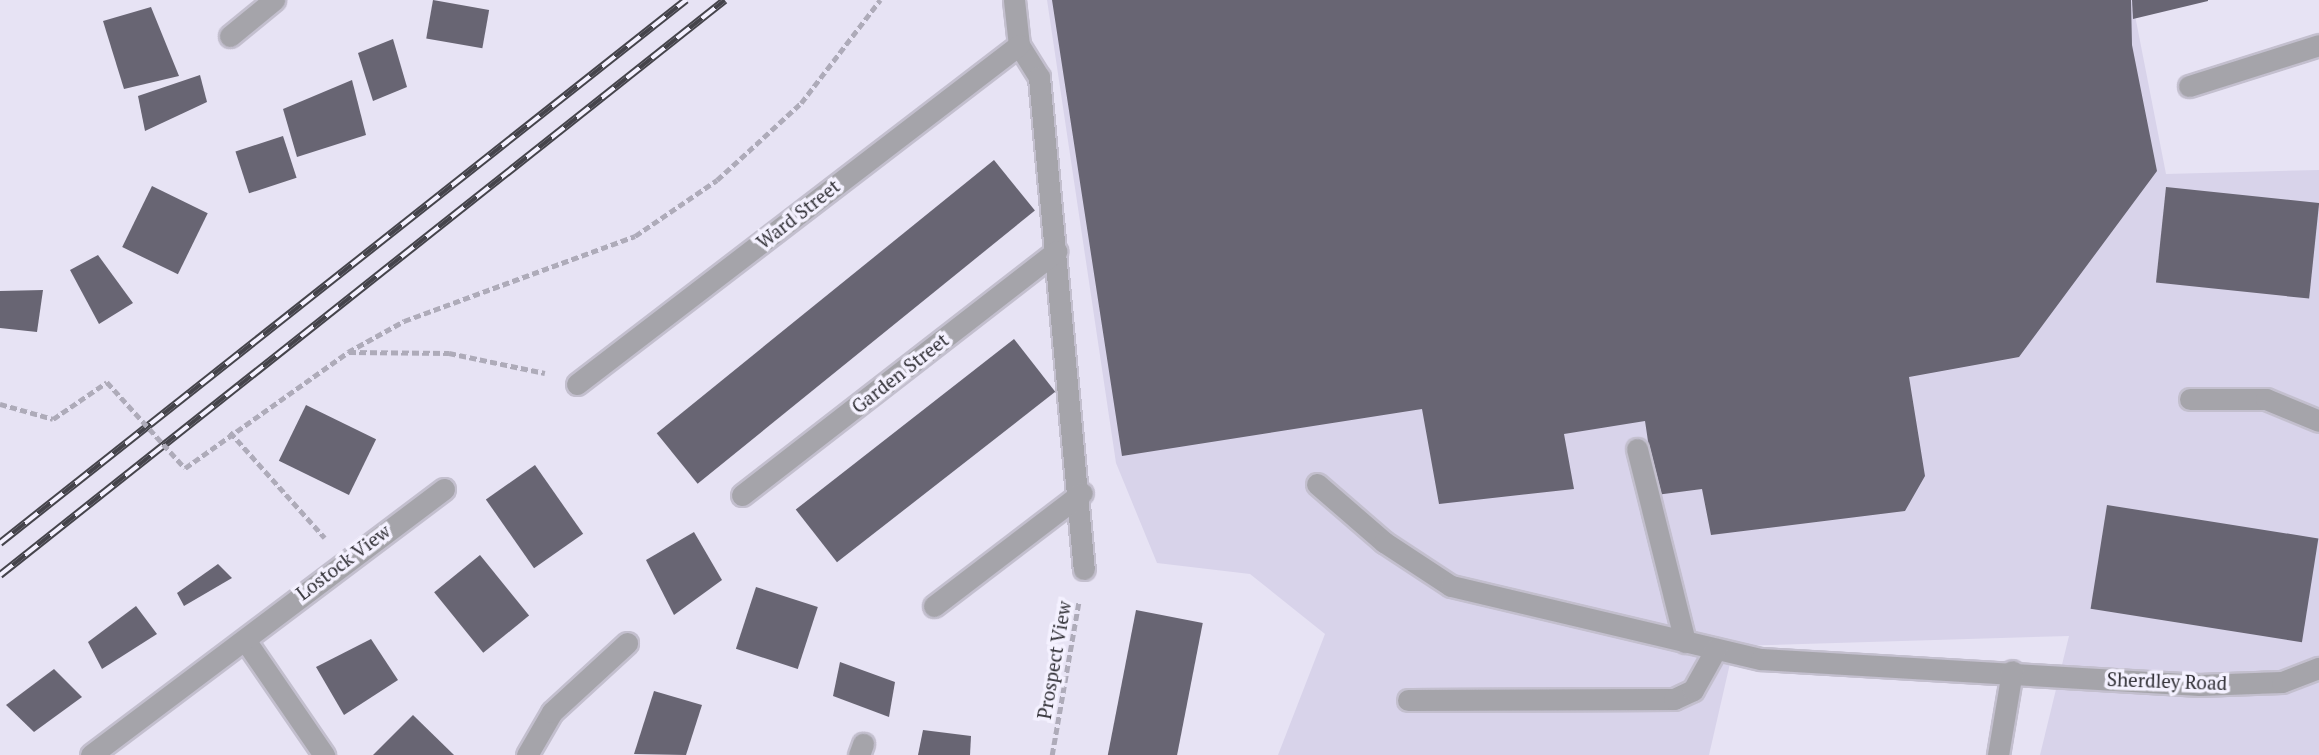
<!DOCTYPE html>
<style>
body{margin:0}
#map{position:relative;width:2319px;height:755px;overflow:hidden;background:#e7e3f4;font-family:"PT Serif",serif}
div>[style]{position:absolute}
.built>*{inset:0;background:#d8d3ea}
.building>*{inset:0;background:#686573;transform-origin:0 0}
.path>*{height:4.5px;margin-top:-2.25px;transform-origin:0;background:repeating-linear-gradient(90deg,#aeabb9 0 7px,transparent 0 10.5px)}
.roads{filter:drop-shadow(2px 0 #c3bfce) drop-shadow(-2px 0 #c3bfce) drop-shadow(0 2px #c3bfce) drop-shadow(0 -2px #c3bfce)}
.lane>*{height:21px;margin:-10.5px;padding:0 10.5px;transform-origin:10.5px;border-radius:10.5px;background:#a5a4aa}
.street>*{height:21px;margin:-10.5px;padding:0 10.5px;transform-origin:10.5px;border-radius:10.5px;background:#a5a4aa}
.rail>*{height:8px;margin-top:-4px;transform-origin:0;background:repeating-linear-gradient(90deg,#f4f1ff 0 16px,#45444b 0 32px);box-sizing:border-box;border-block:2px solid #45444b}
.path-bridge>*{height:4.5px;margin-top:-2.25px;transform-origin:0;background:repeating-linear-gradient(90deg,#aeabb9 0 7px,transparent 0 10.5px)}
span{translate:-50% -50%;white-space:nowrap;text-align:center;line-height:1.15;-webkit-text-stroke:7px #f4f1ff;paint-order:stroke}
.street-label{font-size:19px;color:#313036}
</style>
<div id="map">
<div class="built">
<i style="clip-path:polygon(1047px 0,2132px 0,2166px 174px,2319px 170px,2319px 755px,2040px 755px,2069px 636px,1734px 646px,1709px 755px,1278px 755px,1325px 634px,1250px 574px,1157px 563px,1116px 463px)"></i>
</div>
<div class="building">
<i style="left:433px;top:0;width:57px;height:39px;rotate:10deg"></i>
<i style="clip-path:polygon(1052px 0,2131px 0,2132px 45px,2157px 171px,2019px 357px,1909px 377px,1925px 476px,1905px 511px,1711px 535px,1702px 489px,1656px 495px,1645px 421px,1564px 434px,1574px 489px,1439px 504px,1422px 409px,1122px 456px)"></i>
<i style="clip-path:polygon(2132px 0,2208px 0,2208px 1px,2133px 19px)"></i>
<i style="clip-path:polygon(151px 7px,179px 76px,124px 89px,103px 21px)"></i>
<i style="clip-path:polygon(393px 39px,407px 87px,373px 101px,358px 53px)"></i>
<i style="clip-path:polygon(200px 75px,207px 102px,145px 131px,138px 96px)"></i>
<i style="clip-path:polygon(352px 80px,366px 135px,297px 157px,283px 109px)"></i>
<i style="left:283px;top:136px;width:44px;height:50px;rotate:72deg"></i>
<i style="left:994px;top:160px;width:65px;height:434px;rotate:51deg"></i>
<i style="left:152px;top:186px;width:62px;height:68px;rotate:26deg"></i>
<i style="left:2166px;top:187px;width:154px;height:96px;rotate:6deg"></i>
<i style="clip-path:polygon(98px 255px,133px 303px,99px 324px,70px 270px)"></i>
<i style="clip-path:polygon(43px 290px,37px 332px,0 328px,0 291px)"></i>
<i style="left:1014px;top:339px;width:67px;height:277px;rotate:52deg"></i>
<i style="left:306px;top:405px;width:78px;height:62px;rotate:26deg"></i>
<i style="left:535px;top:465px;width:84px;height:60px;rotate:55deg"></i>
<i style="left:2107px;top:505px;width:214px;height:105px;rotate:9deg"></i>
<i style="clip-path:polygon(694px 532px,722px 580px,674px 615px,646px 560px)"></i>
<i style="left:480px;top:555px;width:78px;height:59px;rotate:51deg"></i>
<i style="clip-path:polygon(218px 564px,232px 578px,184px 606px,177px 593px)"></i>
<i style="left:756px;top:587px;width:65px;height:65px;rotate:18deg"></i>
<i style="clip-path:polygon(136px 606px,157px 634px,102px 669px,88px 642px)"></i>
<i style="left:1136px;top:610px;width:68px;height:148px;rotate:11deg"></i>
<i style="clip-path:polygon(371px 639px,398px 680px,344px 715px,316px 667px)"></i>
<i style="clip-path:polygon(840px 662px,895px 682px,889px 717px,833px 696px)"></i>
<i style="clip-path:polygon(54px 669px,82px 697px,34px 732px,6px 705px)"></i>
<i style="clip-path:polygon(654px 691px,702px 705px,686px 755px,634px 754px)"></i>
<i style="clip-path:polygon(413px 715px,454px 755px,373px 755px)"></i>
<i style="clip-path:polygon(923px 730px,971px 736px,970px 755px,918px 755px)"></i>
</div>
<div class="path">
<i style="left:349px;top:352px;width:100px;rotate:0.6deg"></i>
<i style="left:449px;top:353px;width:98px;rotate:11.8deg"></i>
<i style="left:0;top:404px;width:55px;rotate:15.8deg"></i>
<i style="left:53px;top:419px;width:65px;rotate:-34.4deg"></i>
<i style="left:230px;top:432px;width:142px;rotate:48.1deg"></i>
<i style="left:185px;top:468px;width:200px;rotate:-35.4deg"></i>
<i style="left:348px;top:352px;width:64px;rotate:-29deg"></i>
<i style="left:404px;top:321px;width:246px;rotate:-20.2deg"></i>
<i style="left:635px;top:236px;width:99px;rotate:-34.3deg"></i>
<i style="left:717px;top:180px;width:114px;rotate:-42.5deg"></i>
<i style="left:801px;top:103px;width:130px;rotate:-52.5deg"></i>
<i style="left:1052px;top:755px;width:156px;rotate:-80.1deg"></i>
</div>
<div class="roads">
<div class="lane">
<i style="left:1637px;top:449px;width:199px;rotate:76deg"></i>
<i style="left:1317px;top:484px;width:89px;rotate:40.9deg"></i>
<i style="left:1384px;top:542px;width:80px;rotate:33.3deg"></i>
<i style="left:1451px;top:586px;width:318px;rotate:13.3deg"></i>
<i style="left:1408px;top:700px;width:266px;rotate:-0.2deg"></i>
<i style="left:1674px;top:699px;width:21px;rotate:-25deg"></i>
<i style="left:1693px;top:690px;width:47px;rotate:-60.7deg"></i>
</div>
<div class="street">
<i style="left:1014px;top:0;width:45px;rotate:83.7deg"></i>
<i style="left:1019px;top:45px;width:38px;rotate:58deg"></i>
<i style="left:1039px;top:77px;width:494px;rotate:84.8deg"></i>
<i style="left:230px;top:36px;width:57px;rotate:-39.3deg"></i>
<i style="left:2189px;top:86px;width:136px;rotate:-17.5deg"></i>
<i style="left:577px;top:384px;width:557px;rotate:-37.49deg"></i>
<i style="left:2190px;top:399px;width:76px"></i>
<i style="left:2266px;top:399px;width:57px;rotate:22.5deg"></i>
<i style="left:742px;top:495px;width:398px;rotate:-37.8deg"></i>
<i style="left:934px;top:606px;width:186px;rotate:-37.4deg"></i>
<i style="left:245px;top:640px;width:140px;rotate:55.5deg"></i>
<i style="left:1761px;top:659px;width:439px;rotate:3.4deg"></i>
<i style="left:2199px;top:685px;width:83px;rotate:-2.1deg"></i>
<i style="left:2282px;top:682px;width:40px;rotate:-21deg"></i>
<i style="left:91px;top:755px;width:442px;rotate:-37deg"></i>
<i style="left:527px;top:755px;width:50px;rotate:-59.8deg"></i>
<i style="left:552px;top:712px;width:102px;rotate:-42.6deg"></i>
<i style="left:859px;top:755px;width:12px;rotate:-70deg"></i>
<i style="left:1998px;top:755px;width:85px;rotate:-80.5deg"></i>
</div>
</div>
<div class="rail">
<i style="left:0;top:543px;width:875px;rotate:-38.36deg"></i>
<i style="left:0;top:575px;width:925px;rotate:-38.42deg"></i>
</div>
<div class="path-bridge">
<i style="left:107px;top:382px;width:116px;rotate:47.8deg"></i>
</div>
<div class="street-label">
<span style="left:798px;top:214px;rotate:-38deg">Ward Street</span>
<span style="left:900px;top:373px;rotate:-38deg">Garden Street</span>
<span style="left:343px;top:562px;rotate:-37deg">Lostock View</span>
<span style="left:1054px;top:660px;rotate:-80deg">Prospect View</span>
<span style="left:2167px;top:681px;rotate:2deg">Sherdley Road</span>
</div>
</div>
